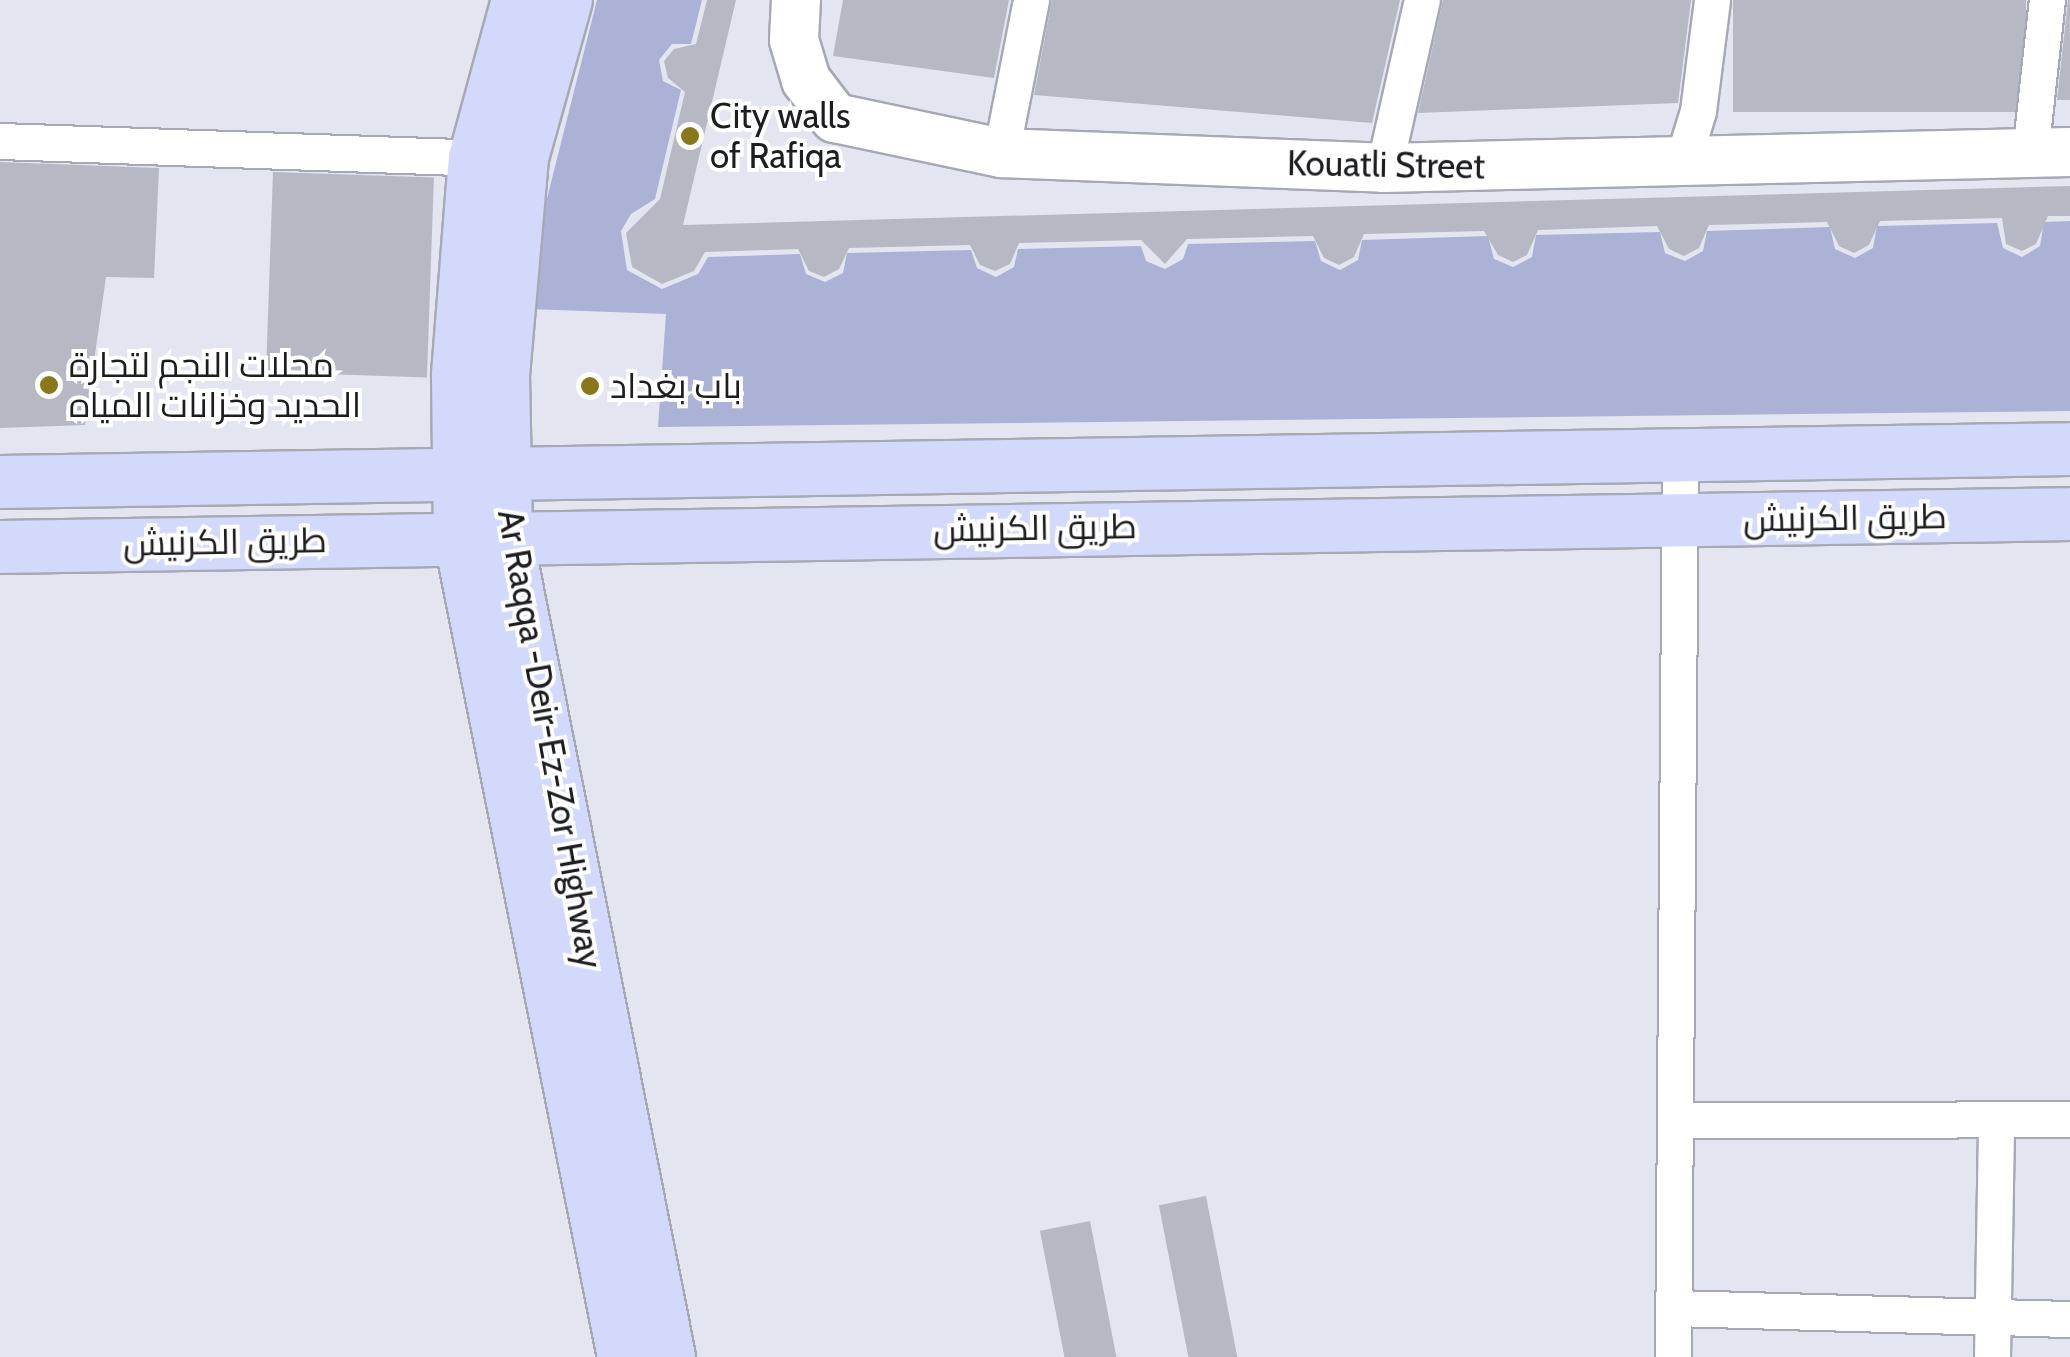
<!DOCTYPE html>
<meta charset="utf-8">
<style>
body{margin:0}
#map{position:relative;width:2070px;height:1357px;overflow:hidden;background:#e3e6f1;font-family:Cabin,Cairo,sans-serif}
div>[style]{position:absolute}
.green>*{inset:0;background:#abb2d6}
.building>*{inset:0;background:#b6b8c3;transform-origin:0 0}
.roads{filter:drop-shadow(2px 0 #a6a9b3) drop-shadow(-2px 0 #a6a9b3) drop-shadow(0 2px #a6a9b3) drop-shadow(0 -2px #a6a9b3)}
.street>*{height:35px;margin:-17.5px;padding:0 17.5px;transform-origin:17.5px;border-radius:17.5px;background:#fff}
.secondary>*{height:48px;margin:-24px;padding:0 24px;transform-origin:24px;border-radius:24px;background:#fff}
.primary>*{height:52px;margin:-26px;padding:0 26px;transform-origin:26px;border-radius:26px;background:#d3d9fa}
.dots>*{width:28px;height:28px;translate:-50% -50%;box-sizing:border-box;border:5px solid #fff;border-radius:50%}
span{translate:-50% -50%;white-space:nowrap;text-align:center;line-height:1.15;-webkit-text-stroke:8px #fff;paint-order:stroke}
.poi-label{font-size:35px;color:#1c1d20}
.left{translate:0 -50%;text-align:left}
.street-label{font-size:35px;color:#1c1d20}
</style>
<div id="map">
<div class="green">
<i style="clip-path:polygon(597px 0,702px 0,691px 44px,672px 44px,659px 60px,663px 81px,681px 90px,655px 199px,631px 214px,621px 231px,627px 270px,662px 289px,698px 274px,708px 257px,800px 254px,806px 274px,825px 282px,843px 273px,847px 253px,971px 250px,977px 268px,996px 277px,1014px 267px,1018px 249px,1141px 246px,1146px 261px,1165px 269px,1183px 259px,1188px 244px,1315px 241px,1321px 261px,1340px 270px,1358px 260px,1362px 240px,1488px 236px,1494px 259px,1513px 267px,1532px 257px,1536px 235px,1660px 232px,1665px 253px,1685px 261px,1703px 251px,1707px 231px,1830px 227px,1835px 249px,1855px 258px,1873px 248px,1877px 226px,1997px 223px,2003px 248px,2022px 257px,2040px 246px,2044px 222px,2070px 221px,2070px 411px,658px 427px,666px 314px,529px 309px,536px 242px)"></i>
</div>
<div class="building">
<i style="clip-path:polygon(707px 0,736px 0,683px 225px,2070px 186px,2070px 216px,2048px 216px,2036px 244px,2022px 251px,2006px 244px,2002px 218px,1880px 221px,1869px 245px,1854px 253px,1839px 246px,1827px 222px,1709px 225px,1699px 248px,1684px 256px,1669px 249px,1657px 226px,1538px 230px,1527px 255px,1513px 262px,1498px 255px,1484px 231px,1364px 234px,1354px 257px,1339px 265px,1324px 258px,1313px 236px,1187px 239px,1165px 264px,1141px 240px,1019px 243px,1010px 264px,995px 271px,980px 265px,970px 245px,849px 248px,839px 269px,824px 277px,809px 271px,798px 249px,705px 252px,694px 271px,662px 284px,632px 267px,626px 233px,660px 199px,685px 92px,668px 78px,664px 61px,674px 49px,696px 44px)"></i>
<i style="clip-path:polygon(843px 0,1009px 0,994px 78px,833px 56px)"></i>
<i style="clip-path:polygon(1052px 0,1400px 0,1372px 123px,1034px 95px)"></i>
<i style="clip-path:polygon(1443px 0,1691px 0,1678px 103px,1418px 113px)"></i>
<i style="left:1733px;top:0;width:293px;height:112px"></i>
<i style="clip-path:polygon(2068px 0,2070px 0,2070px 100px,2057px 100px)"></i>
<i style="clip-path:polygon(0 162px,159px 168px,154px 278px,106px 277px,85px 425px,0 428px)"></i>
<i style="left:273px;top:172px;width:161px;height:200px;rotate:2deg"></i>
<i style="left:1206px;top:1196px;width:164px;height:48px;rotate:79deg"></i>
<i style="left:1090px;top:1221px;width:138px;height:51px;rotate:79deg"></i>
</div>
<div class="roads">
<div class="street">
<i style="left:0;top:141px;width:475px;rotate:2deg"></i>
<i style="left:1001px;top:153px;width:156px;rotate:-78.9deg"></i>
<i style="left:2030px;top:153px;width:154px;rotate:-83.7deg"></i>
<i style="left:1682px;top:163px;width:54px;rotate:-72.9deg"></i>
<i style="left:1698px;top:111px;width:112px;rotate:-82.8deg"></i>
<i style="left:1384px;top:168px;width:172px;rotate:-77.3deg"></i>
<i style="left:1677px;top:1120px;width:393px;rotate:-0.1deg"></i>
<i style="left:1674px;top:1308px;width:396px;rotate:1.6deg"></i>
<i style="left:1673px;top:1357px;width:901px;rotate:-89.55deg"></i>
<i style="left:1992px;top:1357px;width:237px;rotate:-89deg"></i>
</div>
<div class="secondary">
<i style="left:796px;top:0;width:40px;rotate:92.9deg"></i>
<i style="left:794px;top:40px;width:42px;rotate:73.3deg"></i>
<i style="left:806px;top:80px;width:48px;rotate:52.7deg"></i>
<i style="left:835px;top:118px;width:170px;rotate:11.9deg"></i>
<i style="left:1001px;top:153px;width:383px;rotate:2.2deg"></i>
<i style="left:1384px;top:168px;width:686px;rotate:-1.34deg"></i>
</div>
<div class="primary">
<i style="left:518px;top:0;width:164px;rotate:105.2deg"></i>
<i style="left:475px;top:158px;width:219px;rotate:94.5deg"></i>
<i style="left:458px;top:376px;width:161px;rotate:89.3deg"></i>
<i style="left:460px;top:537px;width:836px;rotate:78.69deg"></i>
<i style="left:566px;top:0;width:164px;rotate:105.6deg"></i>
<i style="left:522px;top:158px;width:218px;rotate:95deg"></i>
<i style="left:503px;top:375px;width:160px;rotate:88.9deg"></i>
<i style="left:506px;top:535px;width:838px;rotate:78.78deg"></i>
<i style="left:0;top:482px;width:2070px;rotate:-0.91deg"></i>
<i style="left:0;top:547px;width:2070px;rotate:-0.91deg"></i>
</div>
</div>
<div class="dots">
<i style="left:690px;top:136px;background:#8b771b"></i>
<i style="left:49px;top:385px;background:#8b771b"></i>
<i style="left:590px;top:386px;background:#8b771b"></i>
</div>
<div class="poi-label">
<span class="left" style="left:710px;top:136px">City walls<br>of Rafiqa</span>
<span class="left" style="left:69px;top:385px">محلات النجم لتجارة<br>الحديد وخزانات المياه</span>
<span class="left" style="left:610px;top:386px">باب بغداد</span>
</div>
<div class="street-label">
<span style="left:1386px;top:165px;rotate:1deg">Kouatli Street</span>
<span style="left:1845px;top:518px;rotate:-1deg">طريق الكرنيش</span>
<span style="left:1035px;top:528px;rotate:-1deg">طريق الكرنيش</span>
<span style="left:225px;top:542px;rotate:-1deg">طريق الكرنيش</span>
<span style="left:550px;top:739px;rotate:80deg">Ar Raqqa -Deir-Ez-Zor Highway</span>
</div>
</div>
